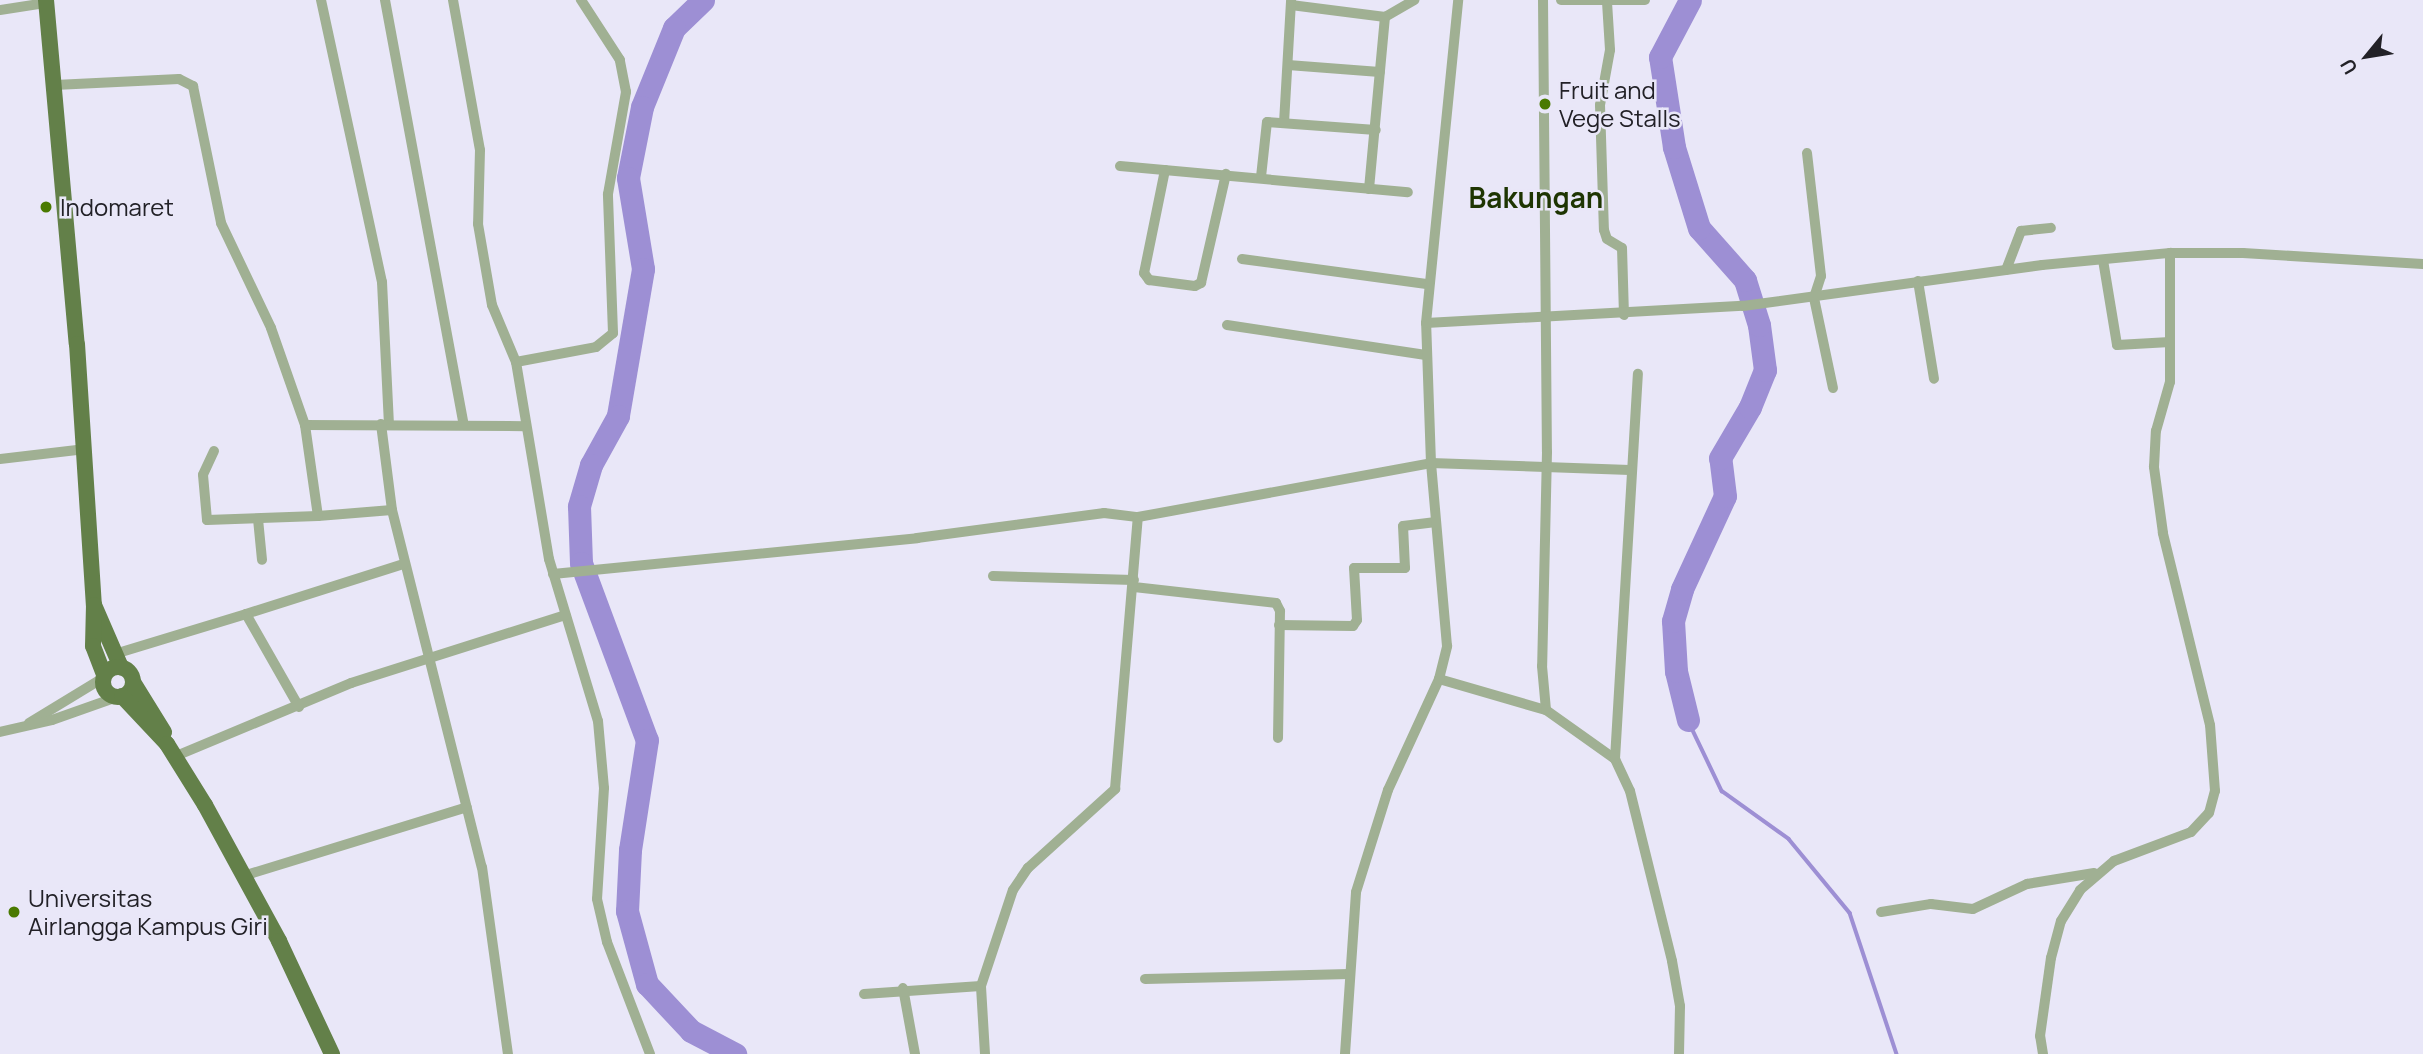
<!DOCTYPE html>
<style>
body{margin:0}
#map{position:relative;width:2423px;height:1054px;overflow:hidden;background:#e9e7f8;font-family:Manrope,sans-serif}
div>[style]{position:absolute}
.stream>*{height:3.5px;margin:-1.75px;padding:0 1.75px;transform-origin:1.75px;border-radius:1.75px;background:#9d8fd4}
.river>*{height:23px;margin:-11.5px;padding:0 11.5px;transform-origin:11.5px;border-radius:11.5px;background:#9d8fd4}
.street>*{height:10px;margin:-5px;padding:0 5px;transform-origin:5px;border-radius:5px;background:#a0b093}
.primary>*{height:16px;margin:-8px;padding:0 8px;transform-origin:8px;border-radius:8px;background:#638049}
.primary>.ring{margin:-8px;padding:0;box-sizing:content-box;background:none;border:16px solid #638049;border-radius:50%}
.dots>*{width:19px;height:19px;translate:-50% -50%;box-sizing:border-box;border:4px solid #e9e7f8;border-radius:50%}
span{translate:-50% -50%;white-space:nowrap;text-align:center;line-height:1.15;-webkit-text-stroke:5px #e9e7f8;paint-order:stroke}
.poi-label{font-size:24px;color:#222127}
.left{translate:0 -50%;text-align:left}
.quarter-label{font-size:28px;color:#1e3502;font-weight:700}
.north{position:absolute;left:2332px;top:21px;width:70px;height:70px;-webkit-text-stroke:5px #e9e7f8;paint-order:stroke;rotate:240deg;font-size:19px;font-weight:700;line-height:28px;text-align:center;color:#222127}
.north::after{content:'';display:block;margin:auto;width:24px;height:32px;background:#222127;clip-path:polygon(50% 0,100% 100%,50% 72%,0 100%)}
</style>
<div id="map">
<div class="stream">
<i style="left:1688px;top:720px;width:79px;rotate:64.4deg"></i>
<i style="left:1722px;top:791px;width:82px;rotate:35.6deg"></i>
<i style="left:1789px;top:839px;width:96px;rotate:50.5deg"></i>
<i style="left:1850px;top:913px;width:149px;rotate:71.6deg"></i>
</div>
<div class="river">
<i style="left:703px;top:0;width:40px;rotate:136deg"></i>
<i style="left:674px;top:28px;width:85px;rotate:112.1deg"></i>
<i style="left:642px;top:107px;width:72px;rotate:101.2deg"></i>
<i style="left:628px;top:178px;width:92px;rotate:80.6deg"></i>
<i style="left:643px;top:269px;width:149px;rotate:99.7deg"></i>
<i style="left:618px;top:416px;width:56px;rotate:118.9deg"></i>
<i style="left:591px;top:465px;width:43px;rotate:106.3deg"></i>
<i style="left:579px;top:506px;width:57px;rotate:88deg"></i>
<i style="left:581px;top:563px;width:189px;rotate:69.6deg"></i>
<i style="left:647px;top:740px;width:111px;rotate:98.8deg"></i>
<i style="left:630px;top:850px;width:61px;rotate:92.8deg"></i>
<i style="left:627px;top:911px;width:76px;rotate:74.7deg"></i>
<i style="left:647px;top:984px;width:64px;rotate:46.9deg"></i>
<i style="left:691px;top:1031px;width:50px;rotate:27.6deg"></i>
<i style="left:1688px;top:720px;width:50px;rotate:-103.8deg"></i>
<i style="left:1676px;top:671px;width:50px;rotate:-93.4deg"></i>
<i style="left:1673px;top:621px;width:33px;rotate:-74deg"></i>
<i style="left:1682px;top:589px;width:102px;rotate:-65.2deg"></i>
<i style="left:1725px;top:496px;width:38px;rotate:-97deg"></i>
<i style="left:1720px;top:458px;width:59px;rotate:-59.5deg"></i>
<i style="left:1750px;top:407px;width:40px;rotate:-68deg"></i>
<i style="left:1765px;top:370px;width:45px;rotate:-97.6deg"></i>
<i style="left:1759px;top:325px;width:47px;rotate:-107.3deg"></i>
<i style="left:1745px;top:280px;width:69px;rotate:-131.5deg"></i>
<i style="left:1699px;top:228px;width:85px;rotate:-107.2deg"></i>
<i style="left:1674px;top:147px;width:91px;rotate:-98.8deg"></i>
<i style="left:1660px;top:57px;width:64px;rotate:-62.2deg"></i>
</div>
<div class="street">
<i style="left:321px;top:0;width:289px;rotate:77.8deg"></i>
<i style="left:382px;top:282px;width:142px;rotate:87.2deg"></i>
<i style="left:385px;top:0;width:432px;rotate:79.5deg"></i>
<i style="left:453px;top:0;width:152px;rotate:79.8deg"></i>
<i style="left:480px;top:150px;width:74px;rotate:91.5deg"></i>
<i style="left:478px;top:224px;width:82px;rotate:80.2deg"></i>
<i style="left:492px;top:305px;width:62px;rotate:67.2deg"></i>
<i style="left:516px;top:362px;width:200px;rotate:80.5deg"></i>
<i style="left:549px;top:559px;width:169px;rotate:73.2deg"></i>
<i style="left:598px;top:721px;width:67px;rotate:84.9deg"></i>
<i style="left:604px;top:788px;width:111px;rotate:93.6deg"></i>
<i style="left:597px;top:899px;width:44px;rotate:76.9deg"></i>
<i style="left:607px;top:942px;width:120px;rotate:69deg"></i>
<i style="left:1543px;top:0;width:452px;rotate:89.5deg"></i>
<i style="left:1547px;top:452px;width:214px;rotate:91.3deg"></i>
<i style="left:1542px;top:666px;width:44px;rotate:84.8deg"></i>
<i style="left:1561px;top:0;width:84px"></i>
<i style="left:1607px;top:2px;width:48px;rotate:86.4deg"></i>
<i style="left:1610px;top:50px;width:56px;rotate:100.3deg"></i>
<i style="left:1600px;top:105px;width:125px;rotate:88.2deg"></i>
<i style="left:1604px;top:230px;width:9px;rotate:72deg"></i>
<i style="left:1607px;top:239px;width:17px;rotate:31deg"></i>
<i style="left:1622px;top:248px;width:67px;rotate:88.3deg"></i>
<i style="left:1291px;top:5px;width:95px;rotate:7.3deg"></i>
<i style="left:1385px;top:17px;width:34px;rotate:-30deg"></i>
<i style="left:0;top:10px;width:47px;rotate:-8.7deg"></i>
<i style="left:1288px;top:65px;width:92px;rotate:4.4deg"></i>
<i style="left:55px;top:85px;width:124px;rotate:-2.8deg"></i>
<i style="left:179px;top:79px;width:16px;rotate:27deg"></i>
<i style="left:193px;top:86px;width:140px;rotate:78.4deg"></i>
<i style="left:221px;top:223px;width:116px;rotate:64.5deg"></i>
<i style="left:271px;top:328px;width:103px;rotate:70.7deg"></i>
<i style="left:305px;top:425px;width:221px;rotate:0.3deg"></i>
<i style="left:1284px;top:123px;width:123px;rotate:-86.7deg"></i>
<i style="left:1807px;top:153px;width:124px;rotate:83.5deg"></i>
<i style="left:1821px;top:276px;width:23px;rotate:108deg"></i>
<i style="left:1814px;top:298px;width:92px;rotate:78.1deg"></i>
<i style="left:1120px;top:166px;width:289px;rotate:5.2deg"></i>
<i style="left:1165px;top:170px;width:105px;rotate:101.5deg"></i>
<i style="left:1144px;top:273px;width:9px;rotate:54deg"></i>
<i style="left:1149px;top:280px;width:46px;rotate:7.4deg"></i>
<i style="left:1195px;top:286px;width:7px;rotate:-27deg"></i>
<i style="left:1201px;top:283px;width:112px;rotate:-77.1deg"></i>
<i style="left:1261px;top:177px;width:55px;rotate:-83.8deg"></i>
<i style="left:1267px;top:122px;width:109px;rotate:4.2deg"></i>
<i style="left:1369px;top:189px;width:173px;rotate:-84.7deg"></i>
<i style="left:1242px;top:259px;width:188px;rotate:7.7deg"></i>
<i style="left:2103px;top:260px;width:86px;rotate:80.6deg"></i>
<i style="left:2117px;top:345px;width:53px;rotate:-3.2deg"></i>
<i style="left:2006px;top:270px;width:42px;rotate:-69deg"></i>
<i style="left:2021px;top:231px;width:30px;rotate:-6deg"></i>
<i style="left:1918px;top:281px;width:99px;rotate:80.7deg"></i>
<i style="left:1426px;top:323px;width:317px;rotate:-3.1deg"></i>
<i style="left:1743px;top:306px;width:302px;rotate:-7.8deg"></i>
<i style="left:2042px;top:265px;width:129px;rotate:-5.4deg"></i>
<i style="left:2170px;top:253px;width:73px"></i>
<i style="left:2243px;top:253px;width:180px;rotate:3.5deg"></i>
<i style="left:1227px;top:325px;width:201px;rotate:8.6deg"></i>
<i style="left:516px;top:362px;width:81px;rotate:-10.6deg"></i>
<i style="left:596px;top:347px;width:22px;rotate:-39deg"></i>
<i style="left:613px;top:333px;width:139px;rotate:-92.1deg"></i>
<i style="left:608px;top:194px;width:104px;rotate:-80deg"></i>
<i style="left:626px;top:92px;width:33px;rotate:-101deg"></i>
<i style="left:620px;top:60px;width:72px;rotate:-123deg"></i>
<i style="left:381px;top:424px;width:87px;rotate:82.7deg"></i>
<i style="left:305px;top:425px;width:92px;rotate:81.9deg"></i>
<i style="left:318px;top:516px;width:74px;rotate:-4.6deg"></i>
<i style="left:392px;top:510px;width:368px;rotate:75.9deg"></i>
<i style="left:482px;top:867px;width:189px;rotate:82.1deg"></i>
<i style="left:214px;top:451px;width:26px;rotate:115deg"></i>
<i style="left:203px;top:475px;width:45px;rotate:84.9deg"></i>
<i style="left:207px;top:520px;width:111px;rotate:-2.1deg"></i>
<i style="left:0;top:459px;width:86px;rotate:-6.7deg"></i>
<i style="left:258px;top:519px;width:41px;rotate:84.4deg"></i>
<i style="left:553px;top:574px;width:366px;rotate:-5.6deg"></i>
<i style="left:917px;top:538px;width:189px;rotate:-7.6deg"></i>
<i style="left:1104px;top:513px;width:34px;rotate:7deg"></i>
<i style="left:993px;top:576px;width:141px;rotate:1.6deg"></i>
<i style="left:1134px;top:587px;width:143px;rotate:6.4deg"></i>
<i style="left:1276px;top:603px;width:9px;rotate:63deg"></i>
<i style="left:1280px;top:611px;width:127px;rotate:90.9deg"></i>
<i style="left:246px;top:614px;width:166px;rotate:-17.6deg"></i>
<i style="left:1279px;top:625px;width:74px;rotate:0.8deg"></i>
<i style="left:1353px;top:626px;width:7px;rotate:-56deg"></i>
<i style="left:1357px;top:620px;width:52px;rotate:-93.3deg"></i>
<i style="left:1354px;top:568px;width:51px"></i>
<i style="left:1405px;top:568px;width:42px;rotate:-92.7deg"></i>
<i style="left:1403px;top:526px;width:33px;rotate:-7deg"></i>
<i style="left:118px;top:653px;width:134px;rotate:-16.9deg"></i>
<i style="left:246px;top:614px;width:107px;rotate:60.3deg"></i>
<i style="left:1439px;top:679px;width:111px;rotate:16.2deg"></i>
<i style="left:1546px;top:710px;width:85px;rotate:35.4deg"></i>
<i style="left:1615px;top:759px;width:35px;rotate:65deg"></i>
<i style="left:1630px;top:791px;width:175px;rotate:76.1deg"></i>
<i style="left:1672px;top:961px;width:46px;rotate:79.9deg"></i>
<i style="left:1680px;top:1006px;width:48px;rotate:91.2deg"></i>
<i style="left:29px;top:723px;width:87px;rotate:-31.3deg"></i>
<i style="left:0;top:732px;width:53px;rotate:-13deg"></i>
<i style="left:52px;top:720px;width:69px;rotate:-19.5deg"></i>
<i style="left:176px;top:756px;width:190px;rotate:-22.6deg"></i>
<i style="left:351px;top:683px;width:225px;rotate:-17.6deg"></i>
<i style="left:1615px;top:759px;width:386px;rotate:-86.6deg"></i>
<i style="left:243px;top:876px;width:234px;rotate:-17.1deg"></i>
<i style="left:1881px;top:912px;width:51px;rotate:-9.1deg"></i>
<i style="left:1931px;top:904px;width:42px;rotate:6.8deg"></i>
<i style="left:1973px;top:909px;width:60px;rotate:-24.8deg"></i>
<i style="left:2027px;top:884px;width:68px;rotate:-9.3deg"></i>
<i style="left:1145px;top:979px;width:204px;rotate:-1.4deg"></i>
<i style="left:903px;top:988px;width:67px;rotate:79.7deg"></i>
<i style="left:864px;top:994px;width:117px;rotate:-3.9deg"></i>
<i style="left:985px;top:1054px;width:68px;rotate:-93.4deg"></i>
<i style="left:981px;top:986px;width:101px;rotate:-71.6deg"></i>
<i style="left:1013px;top:890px;width:27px;rotate:-56deg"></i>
<i style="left:1028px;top:868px;width:118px;rotate:-42.2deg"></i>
<i style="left:1115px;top:789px;width:273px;rotate:-85.2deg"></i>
<i style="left:1138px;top:517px;width:298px;rotate:-10.4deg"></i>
<i style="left:1431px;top:463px;width:199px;rotate:2deg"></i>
<i style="left:1345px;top:1054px;width:162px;rotate:-86.1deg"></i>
<i style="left:1356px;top:892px;width:107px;rotate:-72.6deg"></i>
<i style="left:1388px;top:790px;width:122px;rotate:-65.3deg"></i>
<i style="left:1439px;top:679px;width:34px;rotate:-76deg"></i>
<i style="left:1447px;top:646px;width:184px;rotate:-95deg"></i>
<i style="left:1431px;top:463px;width:140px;rotate:-92deg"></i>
<i style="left:1426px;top:323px;width:325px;rotate:-84.3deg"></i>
<i style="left:2043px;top:1054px;width:18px;rotate:-99deg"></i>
<i style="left:2040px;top:1036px;width:79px;rotate:-82deg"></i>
<i style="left:2051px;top:958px;width:38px;rotate:-75deg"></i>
<i style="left:2061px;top:921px;width:36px;rotate:-58deg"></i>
<i style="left:2080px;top:890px;width:45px;rotate:-40.5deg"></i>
<i style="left:2114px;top:861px;width:82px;rotate:-20.6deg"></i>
<i style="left:2191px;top:832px;width:26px;rotate:-47deg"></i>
<i style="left:2209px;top:813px;width:23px;rotate:-75deg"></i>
<i style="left:2215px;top:791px;width:66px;rotate:-94.3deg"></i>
<i style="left:2210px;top:725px;width:198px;rotate:-103.8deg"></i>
<i style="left:2163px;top:533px;width:67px;rotate:-97.8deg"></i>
<i style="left:2154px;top:467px;width:36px;rotate:-87deg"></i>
<i style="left:2156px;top:431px;width:51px;rotate:-74.1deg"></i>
<i style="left:2170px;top:382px;width:129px;rotate:-90deg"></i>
</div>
<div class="primary">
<i style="left:46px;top:0;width:345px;rotate:84.9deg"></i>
<i style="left:77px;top:344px;width:262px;rotate:86.3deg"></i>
<i style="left:94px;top:605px;width:68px;rotate:66.5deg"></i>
<i style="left:94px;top:605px;width:41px;rotate:91.4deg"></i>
<i style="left:93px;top:646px;width:30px;rotate:69deg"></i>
<i class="ring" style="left:103px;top:667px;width:14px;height:14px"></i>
<i style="left:133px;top:682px;width:59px;rotate:58.2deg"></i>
<i style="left:122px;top:696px;width:66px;rotate:46.8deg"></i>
<i style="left:167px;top:744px;width:72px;rotate:58.1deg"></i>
<i style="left:205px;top:805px;width:155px;rotate:61.4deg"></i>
<i style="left:279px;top:941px;width:125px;rotate:64.9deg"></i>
</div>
<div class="dots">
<i style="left:1545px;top:104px;background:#4a7a01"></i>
<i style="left:46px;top:207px;background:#4a7a01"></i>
<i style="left:14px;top:912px;background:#4a7a01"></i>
</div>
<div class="poi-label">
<span class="left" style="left:1559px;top:104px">Fruit and<br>Vege Stalls</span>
<span class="left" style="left:60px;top:207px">Indomaret</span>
<span class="left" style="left:28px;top:912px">Universitas<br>Airlangga Kampus Giri</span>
</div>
<div class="quarter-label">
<span style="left:1536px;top:197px">Bakungan</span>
</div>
<div class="north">U</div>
</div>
